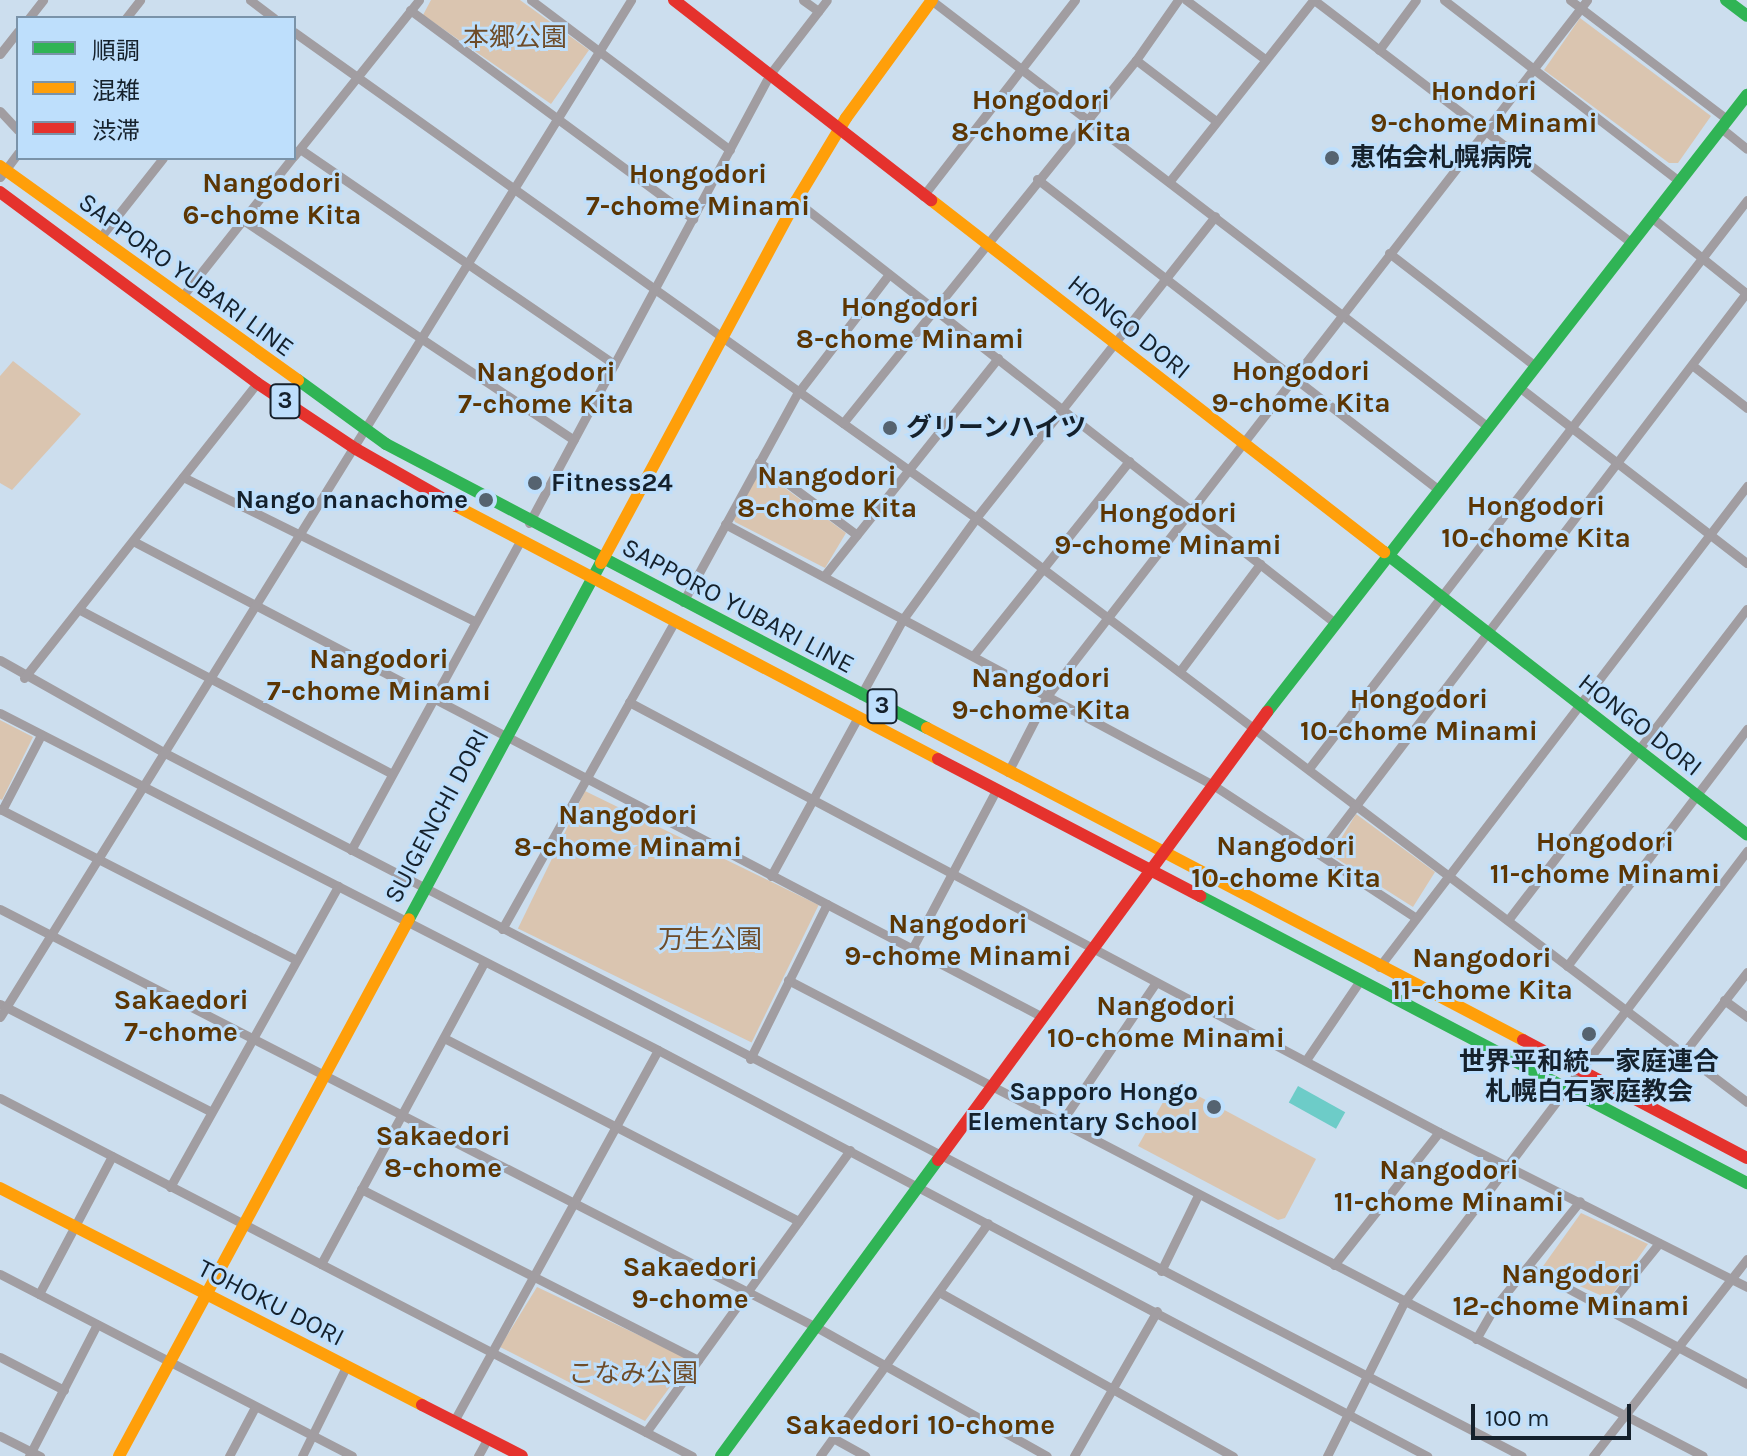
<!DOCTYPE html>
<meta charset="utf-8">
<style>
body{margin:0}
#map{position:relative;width:1747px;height:1456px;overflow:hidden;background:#ccdeee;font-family:Karla,"Noto Sans JP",sans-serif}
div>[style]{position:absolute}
.green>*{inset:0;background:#dac5b0;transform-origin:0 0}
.water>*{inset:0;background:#6dccc8;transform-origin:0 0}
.street>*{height:9px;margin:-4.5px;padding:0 4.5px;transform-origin:4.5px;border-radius:4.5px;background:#a19da1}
.fast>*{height:12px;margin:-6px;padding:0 6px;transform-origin:6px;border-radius:6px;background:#30b455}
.slow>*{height:12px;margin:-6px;padding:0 6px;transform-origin:6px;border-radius:6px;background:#ff9f0a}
.jam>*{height:12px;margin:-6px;padding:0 6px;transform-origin:6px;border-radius:6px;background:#e5322d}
.dots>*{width:22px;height:22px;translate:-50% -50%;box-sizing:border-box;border:4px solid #bedffc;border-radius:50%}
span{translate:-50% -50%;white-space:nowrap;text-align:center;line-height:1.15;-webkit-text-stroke:6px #bedffc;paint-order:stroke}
.shield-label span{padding:2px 6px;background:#bedffc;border:2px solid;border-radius:6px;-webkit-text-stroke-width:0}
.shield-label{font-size:24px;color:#15212c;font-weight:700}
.park-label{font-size:26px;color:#6e4c29}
.poi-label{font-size:26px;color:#15212c;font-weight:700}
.left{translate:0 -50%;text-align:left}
.right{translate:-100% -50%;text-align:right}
.street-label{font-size:26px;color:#15212c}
.neighbourhood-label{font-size:28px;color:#5c3604;font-weight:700}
.legend{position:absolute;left:16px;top:16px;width:280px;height:144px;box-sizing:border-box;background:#bedffc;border:2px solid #7a93a9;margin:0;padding:10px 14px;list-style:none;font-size:24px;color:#15212c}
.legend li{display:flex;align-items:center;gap:16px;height:40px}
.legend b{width:40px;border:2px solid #7a93a9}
.scale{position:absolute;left:1471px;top:1404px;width:160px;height:36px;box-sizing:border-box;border:4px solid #15212c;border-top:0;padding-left:10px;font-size:24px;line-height:28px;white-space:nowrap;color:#15212c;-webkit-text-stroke:6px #bedffc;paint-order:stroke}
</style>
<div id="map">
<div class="green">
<i style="clip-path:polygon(431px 0,520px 0,589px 50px,551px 104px,423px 15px)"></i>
<i style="clip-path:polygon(1580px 18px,1711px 116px,1678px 163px,1669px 163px,1544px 70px)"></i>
<i style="clip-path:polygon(13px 361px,81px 414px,12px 490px,0 483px,0 376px)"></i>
<i style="clip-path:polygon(759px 469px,846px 533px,825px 568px,735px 522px,732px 515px)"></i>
<i style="clip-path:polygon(0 720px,33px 737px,2px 800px,0 799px)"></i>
<i style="left:585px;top:791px;width:260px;height:153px;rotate:26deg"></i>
<i style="clip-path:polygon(1356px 814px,1435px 872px,1413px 907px,1331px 855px)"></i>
<i style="clip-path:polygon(1174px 1083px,1316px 1159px,1285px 1218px,1278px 1220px,1138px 1146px)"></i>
<i style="clip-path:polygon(1581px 1213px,1648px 1244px,1609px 1299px,1541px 1269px)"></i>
<i style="clip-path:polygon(537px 1287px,685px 1357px,689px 1361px,645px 1421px,500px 1347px)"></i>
</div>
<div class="water">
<i style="left:1298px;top:1086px;width:54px;height:19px;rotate:29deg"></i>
</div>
<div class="street">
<i style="left:250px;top:0;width:30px;rotate:37deg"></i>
<i style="left:531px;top:0;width:249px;rotate:37deg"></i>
<i style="left:803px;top:0;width:19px;rotate:36deg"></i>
<i style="left:931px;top:0;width:700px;rotate:37.46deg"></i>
<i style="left:1186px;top:0;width:99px;rotate:36.8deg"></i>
<i style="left:1314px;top:0;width:399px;rotate:37.4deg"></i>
<i style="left:1444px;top:0;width:297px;rotate:37.6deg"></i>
<i style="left:1570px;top:0;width:198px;rotate:37.2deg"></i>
<i style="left:410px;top:10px;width:352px;rotate:36.4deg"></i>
<i style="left:29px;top:18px;width:23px;rotate:-52deg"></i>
<i style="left:126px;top:18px;width:23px;rotate:-52deg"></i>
<i style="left:294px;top:32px;width:837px;rotate:35.47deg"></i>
<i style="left:976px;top:518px;width:967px;rotate:37.14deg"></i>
<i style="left:1379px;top:50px;width:62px;rotate:-53.5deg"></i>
<i style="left:0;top:54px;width:29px;rotate:-52deg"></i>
<i style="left:1136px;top:60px;width:101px;rotate:37.3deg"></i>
<i style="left:0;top:111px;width:26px;rotate:47deg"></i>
<i style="left:1721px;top:128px;width:33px;rotate:39deg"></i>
<i style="left:300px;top:149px;width:381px;rotate:34.4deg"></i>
<i style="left:294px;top:156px;width:200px;rotate:-51.3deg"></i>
<i style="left:0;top:177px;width:30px;rotate:-53deg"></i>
<i style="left:1037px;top:179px;width:508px;rotate:37.73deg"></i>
<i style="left:1169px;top:182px;width:232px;rotate:-51.6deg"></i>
<i style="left:923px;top:196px;width:248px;rotate:-52.2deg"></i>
<i style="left:796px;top:201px;width:685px;rotate:38.06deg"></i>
<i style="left:1651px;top:217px;width:123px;rotate:38.7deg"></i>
<i style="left:243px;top:220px;width:397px;rotate:33.6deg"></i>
<i style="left:99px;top:239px;width:103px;rotate:-51.7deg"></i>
<i style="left:1389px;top:253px;width:183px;rotate:37.7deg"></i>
<i style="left:181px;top:298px;width:179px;rotate:-51.6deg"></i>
<i style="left:1692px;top:365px;width:70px;rotate:38deg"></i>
<i style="left:1519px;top:387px;width:288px;rotate:37.7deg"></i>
<i style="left:843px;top:423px;width:466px;rotate:-51.1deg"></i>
<i style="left:1136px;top:60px;width:73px;rotate:-55deg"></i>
<i style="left:759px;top:462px;width:122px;rotate:36.7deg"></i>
<i style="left:183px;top:477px;width:325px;rotate:26.3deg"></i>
<i style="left:529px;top:523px;width:510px;rotate:-61.78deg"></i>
<i style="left:770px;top:74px;width:93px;rotate:-52.4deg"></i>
<i style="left:725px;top:524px;width:553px;rotate:28.14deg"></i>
<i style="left:1213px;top:785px;width:241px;rotate:33.2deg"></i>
<i style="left:133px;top:541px;width:1025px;rotate:27.62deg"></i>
<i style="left:824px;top:576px;width:279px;rotate:-51.4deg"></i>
<i style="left:683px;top:602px;width:237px;rotate:-61.3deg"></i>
<i style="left:797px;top:394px;width:151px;rotate:-52.5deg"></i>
<i style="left:80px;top:610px;width:352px;rotate:27.7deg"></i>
<i style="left:973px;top:656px;width:250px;rotate:-51.3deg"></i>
<i style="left:0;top:660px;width:189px;rotate:29.4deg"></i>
<i style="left:165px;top:753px;width:1528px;rotate:27.39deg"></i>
<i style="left:1180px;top:671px;width:134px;rotate:-53.2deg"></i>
<i style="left:24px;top:678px;width:376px;rotate:-51.7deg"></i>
<i style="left:861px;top:695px;width:87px;rotate:-61.1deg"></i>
<i style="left:903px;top:619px;width:125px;rotate:-54.1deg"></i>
<i style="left:976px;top:518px;width:385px;rotate:-51.6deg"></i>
<i style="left:629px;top:702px;width:917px;rotate:27.96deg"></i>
<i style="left:1439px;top:1132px;width:345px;rotate:26.7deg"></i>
<i style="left:0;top:713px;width:739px;rotate:27.12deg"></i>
<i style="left:658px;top:1050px;width:870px;rotate:27.83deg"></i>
<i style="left:1310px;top:767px;width:716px;rotate:-52.38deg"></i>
<i style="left:1008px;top:772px;width:85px;rotate:-62.8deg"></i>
<i style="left:1047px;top:696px;width:881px;rotate:-52.19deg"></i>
<i style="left:0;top:809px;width:331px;rotate:27deg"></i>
<i style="left:2px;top:810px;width:85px;rotate:-62.5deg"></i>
<i style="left:351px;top:850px;width:352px;rotate:-61.3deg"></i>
<i style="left:1319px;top:854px;width:706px;rotate:-52.71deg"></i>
<i style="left:771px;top:876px;width:179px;rotate:-61.3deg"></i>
<i style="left:0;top:909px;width:919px;rotate:27.12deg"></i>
<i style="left:818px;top:1328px;width:262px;rotate:29.2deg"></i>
<i style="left:1508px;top:920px;width:392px;rotate:-52.5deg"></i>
<i style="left:502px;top:929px;width:351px;rotate:-60.7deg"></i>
<i style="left:912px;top:949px;width:178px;rotate:-62.1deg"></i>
<i style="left:1567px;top:966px;width:298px;rotate:-52.8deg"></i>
<i style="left:1379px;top:967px;width:606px;rotate:-52.58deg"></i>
<i style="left:788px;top:980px;width:1031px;rotate:27.48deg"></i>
<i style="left:1724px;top:1000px;width:29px;rotate:36deg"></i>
<i style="left:0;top:1004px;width:236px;rotate:27deg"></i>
<i style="left:0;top:1017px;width:1197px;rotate:-58.18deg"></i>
<i style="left:444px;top:1038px;width:399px;rotate:27.3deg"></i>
<i style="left:1683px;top:1054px;width:104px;rotate:-52deg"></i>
<i style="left:750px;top:1059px;width:173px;rotate:-63.6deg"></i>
<i style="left:1306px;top:1060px;width:94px;rotate:-55.8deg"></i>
<i style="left:0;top:1098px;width:779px;rotate:27.35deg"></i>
<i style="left:1060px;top:1124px;width:171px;rotate:-55.9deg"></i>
<i style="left:170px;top:1187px;width:345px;rotate:-60.8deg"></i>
<i style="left:361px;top:1189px;width:378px;rotate:26.9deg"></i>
<i style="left:321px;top:1264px;width:343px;rotate:-61.6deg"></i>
<i style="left:1334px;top:1265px;width:169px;rotate:-51.7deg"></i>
<i style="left:1528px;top:1267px;width:248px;rotate:28.1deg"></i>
<i style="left:1161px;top:1271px;width:85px;rotate:-64deg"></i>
<i style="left:0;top:1274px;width:396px;rotate:27.3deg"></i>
<i style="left:939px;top:1292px;width:337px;rotate:29.2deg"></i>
<i style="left:39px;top:1294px;width:156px;rotate:-62.1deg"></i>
<i style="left:1605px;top:1310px;width:86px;rotate:-51.1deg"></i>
<i style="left:1476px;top:1339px;width:36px;rotate:-60deg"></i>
<i style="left:1494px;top:1308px;width:137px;rotate:-51.2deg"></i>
<i style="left:0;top:1357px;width:72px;rotate:27.3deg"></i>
<i style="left:454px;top:1421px;width:423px;rotate:-61.2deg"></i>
<i style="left:646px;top:1432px;width:348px;rotate:-54.1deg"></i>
<i style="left:0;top:1436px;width:45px;rotate:26.6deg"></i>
<i style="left:833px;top:1438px;width:37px;rotate:29deg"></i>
<i style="left:29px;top:1456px;width:148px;rotate:-62.7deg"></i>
<i style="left:229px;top:1456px;width:55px;rotate:-62deg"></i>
<i style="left:302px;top:1456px;width:99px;rotate:-63.7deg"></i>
<i style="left:478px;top:1456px;width:21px;rotate:-61deg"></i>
<i style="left:820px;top:1456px;width:287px;rotate:-54.2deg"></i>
<i style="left:1074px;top:1456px;width:167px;rotate:-60.2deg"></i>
<i style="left:1327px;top:1456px;width:172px;rotate:-63.4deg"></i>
<i style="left:1404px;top:1302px;width:567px;rotate:-52.75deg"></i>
<i style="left:1593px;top:1456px;width:250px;rotate:-52deg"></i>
</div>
<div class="fast">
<i style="left:1726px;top:0;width:26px;rotate:37deg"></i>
<i style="left:298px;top:380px;width:109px;rotate:36deg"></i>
<i style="left:386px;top:444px;width:611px;rotate:27.7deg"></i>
<i style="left:1384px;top:552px;width:460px;rotate:37.9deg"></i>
<i style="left:1267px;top:712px;width:782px;rotate:-52.12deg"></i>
<i style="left:1200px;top:896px;width:618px;rotate:27.69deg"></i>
<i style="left:409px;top:919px;width:404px;rotate:-61.7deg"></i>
<i style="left:721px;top:1456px;width:367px;rotate:-53.8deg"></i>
</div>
<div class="slow">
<i style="left:0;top:166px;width:367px;rotate:35.7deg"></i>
<i style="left:931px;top:200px;width:574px;rotate:37.85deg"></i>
<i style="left:456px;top:506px;width:544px;rotate:27.69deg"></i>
<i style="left:601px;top:563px;width:411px;rotate:-61.7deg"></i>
<i style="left:796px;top:201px;width:97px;rotate:-58.9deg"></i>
<i style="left:846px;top:118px;width:146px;rotate:-53.9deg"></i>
<i style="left:927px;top:728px;width:673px;rotate:27.63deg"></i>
<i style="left:0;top:1188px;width:475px;rotate:27.2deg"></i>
<i style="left:119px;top:1456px;width:610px;rotate:-61.63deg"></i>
</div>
<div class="jam">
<i style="left:674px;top:0;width:326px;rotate:37.9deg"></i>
<i style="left:0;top:192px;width:320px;rotate:36.6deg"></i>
<i style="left:257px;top:383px;width:119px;rotate:33.7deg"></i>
<i style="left:356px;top:449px;width:115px;rotate:29.7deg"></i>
<i style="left:938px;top:759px;width:296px;rotate:27.6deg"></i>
<i style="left:1523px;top:1040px;width:253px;rotate:27.8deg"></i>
<i style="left:938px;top:1160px;width:556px;rotate:-53.71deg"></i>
<i style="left:422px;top:1405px;width:112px;rotate:27deg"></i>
</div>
<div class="dots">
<i style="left:1332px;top:158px;background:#556370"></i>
<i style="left:890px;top:428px;background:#556370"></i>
<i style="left:535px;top:483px;background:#556370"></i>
<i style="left:486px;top:500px;background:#556370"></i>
<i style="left:1589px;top:1034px;background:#556370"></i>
<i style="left:1214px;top:1107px;background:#556370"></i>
</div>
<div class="shield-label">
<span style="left:285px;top:401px">3</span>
<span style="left:882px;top:706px">3</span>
</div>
<div class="park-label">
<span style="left:515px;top:38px">本郷公園</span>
<span style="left:710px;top:940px">万生公園</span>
<span style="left:633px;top:1374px">こなみ公園</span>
</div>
<div class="poi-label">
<span class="left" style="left:1350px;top:158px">恵佑会札幌病院</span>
<span class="left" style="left:906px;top:428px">グリーンハイツ</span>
<span class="left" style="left:551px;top:483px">Fitness24</span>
<span class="right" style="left:468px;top:500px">Nango nanachome</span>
<span style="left:1589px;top:1077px">世界平和統一家庭連合<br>札幌白石家庭教会</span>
<span class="right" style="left:1198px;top:1107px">Sapporo Hongo<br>Elementary School</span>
</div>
<div class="street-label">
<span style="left:186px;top:275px;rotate:36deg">SAPPORO YUBARI LINE</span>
<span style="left:1129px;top:327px;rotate:39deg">HONGO DORI</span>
<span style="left:738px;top:606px;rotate:28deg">SAPPORO YUBARI LINE</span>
<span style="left:1640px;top:725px;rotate:38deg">HONGO DORI</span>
<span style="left:437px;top:816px;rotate:-62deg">SUIGENCHI DORI</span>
<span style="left:271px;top:1303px;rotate:27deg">TOHOKU DORI</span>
</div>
<div class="neighbourhood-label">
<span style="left:1484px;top:107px">Hondori<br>9-chome Minami</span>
<span style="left:1041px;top:116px">Hongodori<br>8-chome Kita</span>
<span style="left:698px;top:190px">Hongodori<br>7-chome Minami</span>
<span style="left:272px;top:199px">Nangodori<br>6-chome Kita</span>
<span style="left:910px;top:323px">Hongodori<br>8-chome Minami</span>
<span style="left:1301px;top:387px">Hongodori<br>9-chome Kita</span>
<span style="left:546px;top:388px">Nangodori<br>7-chome Kita</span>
<span style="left:827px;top:492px">Nangodori<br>8-chome Kita</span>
<span style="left:1536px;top:522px">Hongodori<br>10-chome Kita</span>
<span style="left:1168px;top:529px">Hongodori<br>9-chome Minami</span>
<span style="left:379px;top:675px">Nangodori<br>7-chome Minami</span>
<span style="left:1041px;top:694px">Nangodori<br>9-chome Kita</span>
<span style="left:1419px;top:715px">Hongodori<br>10-chome Minami</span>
<span style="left:628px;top:831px">Nangodori<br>8-chome Minami</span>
<span style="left:1605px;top:858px">Hongodori<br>11-chome Minami</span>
<span style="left:1286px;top:862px">Nangodori<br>10-chome Kita</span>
<span style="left:958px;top:940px">Nangodori<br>9-chome Minami</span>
<span style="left:1482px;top:974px">Nangodori<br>11-chome Kita</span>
<span style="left:181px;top:1016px">Sakaedori<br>7-chome</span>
<span style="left:1166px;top:1022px">Nangodori<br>10-chome Minami</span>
<span style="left:443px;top:1152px">Sakaedori<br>8-chome</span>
<span style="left:1449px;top:1186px">Nangodori<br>11-chome Minami</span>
<span style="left:690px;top:1283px">Sakaedori<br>9-chome</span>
<span style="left:1571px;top:1290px">Nangodori<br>12-chome Minami</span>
<span style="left:920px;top:1425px">Sakaedori 10-chome</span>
</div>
<ul class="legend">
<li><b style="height:10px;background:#30b455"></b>順調</li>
<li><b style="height:10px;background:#ff9f0a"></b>混雑</li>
<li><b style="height:10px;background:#e5322d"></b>渋滞</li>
</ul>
<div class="scale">100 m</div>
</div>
